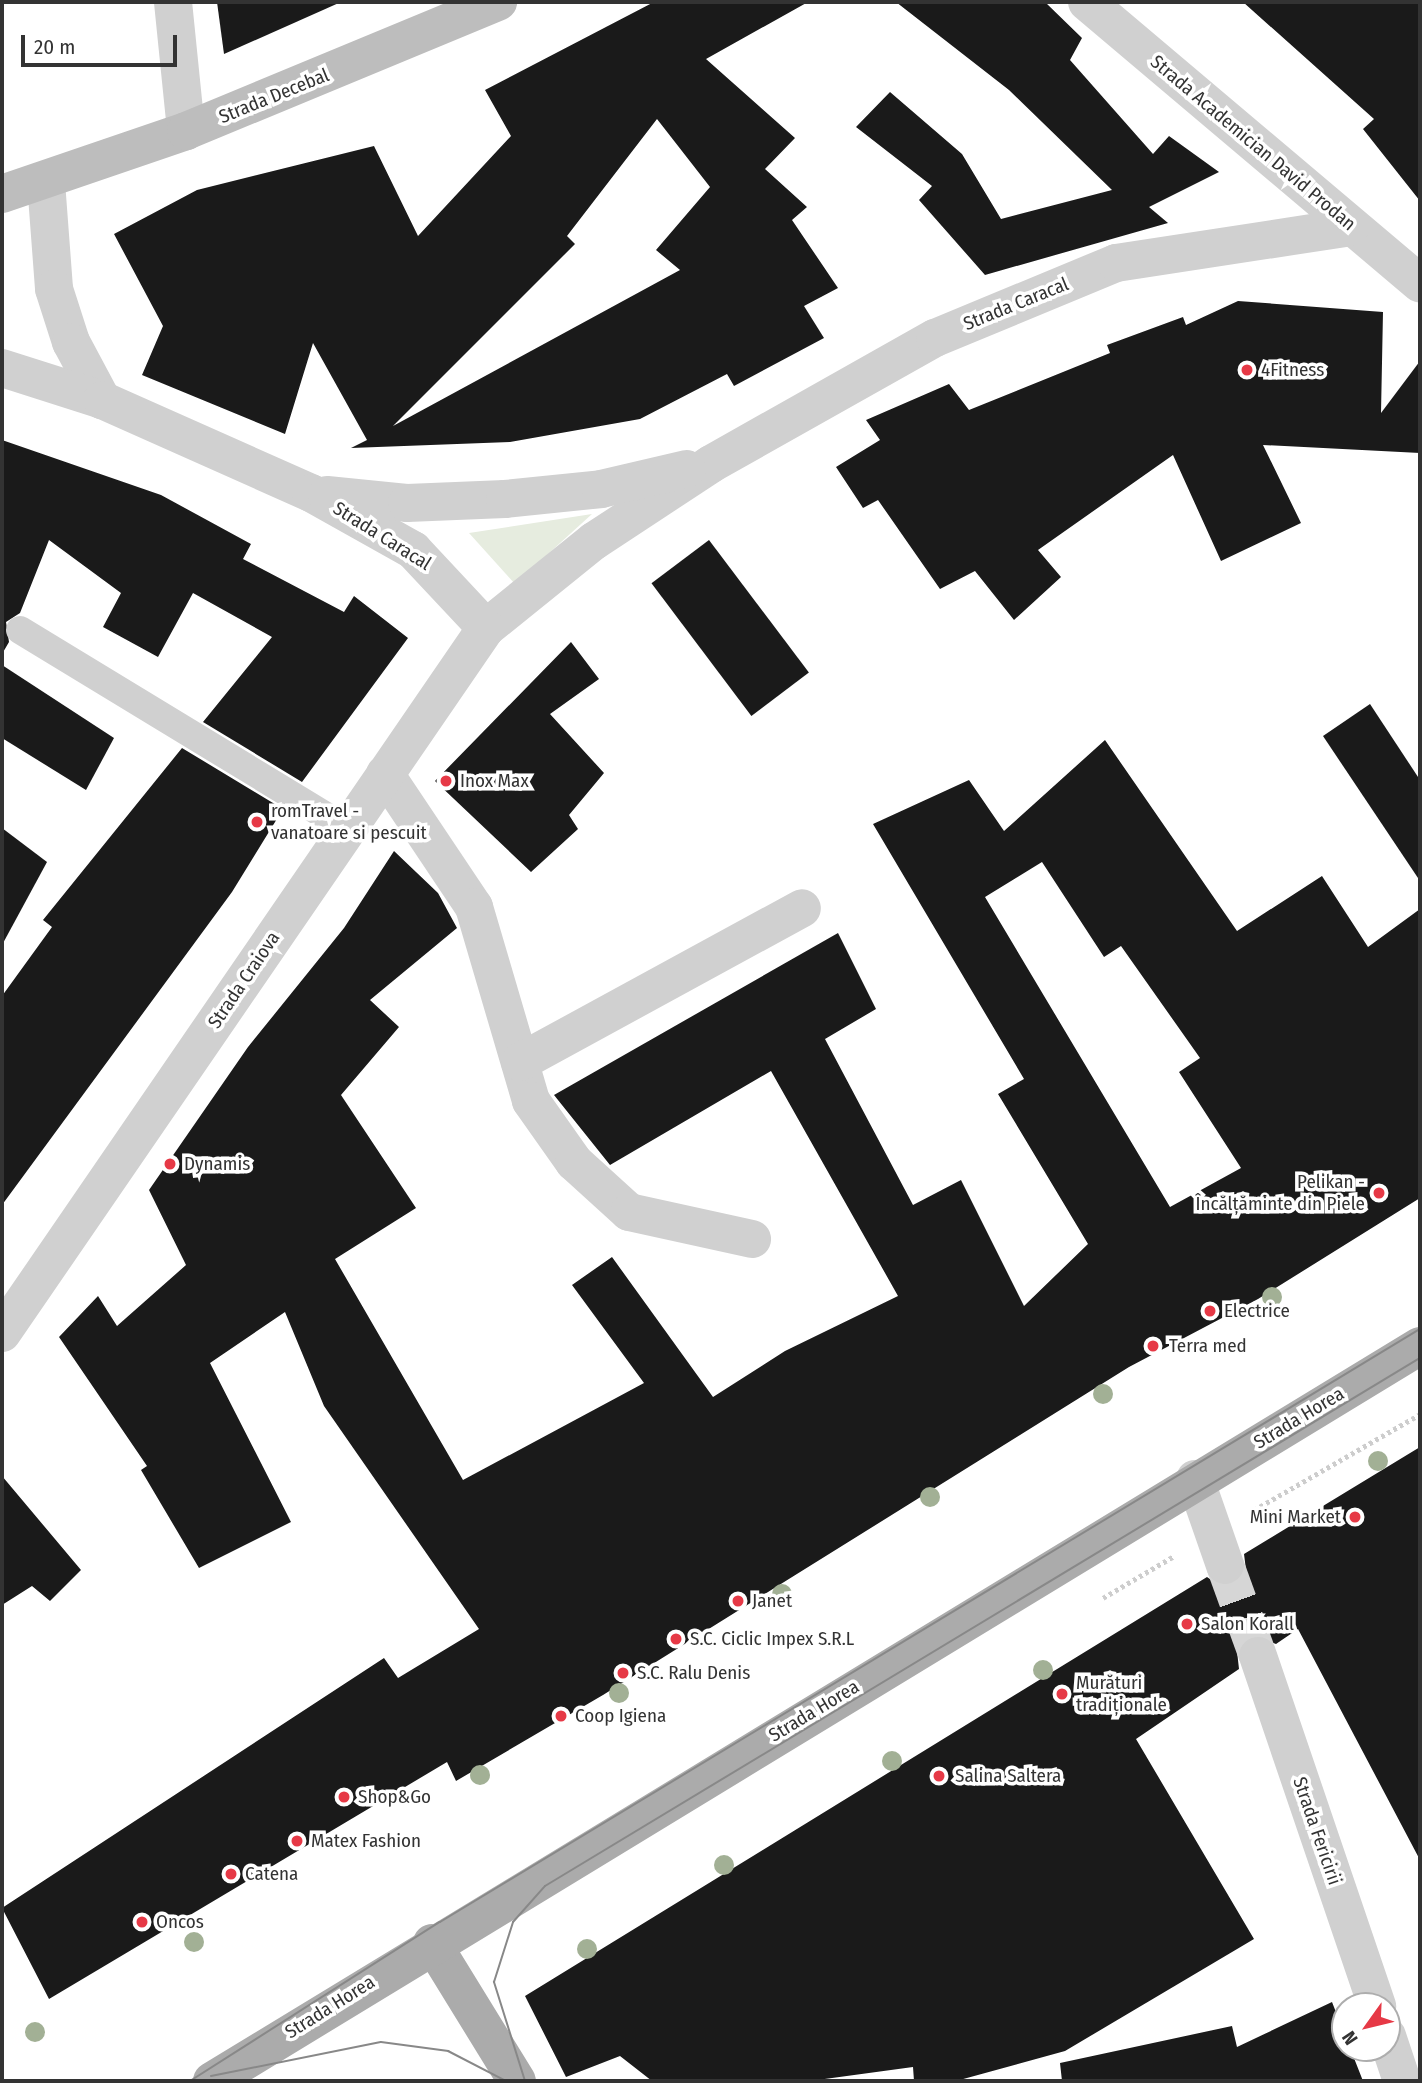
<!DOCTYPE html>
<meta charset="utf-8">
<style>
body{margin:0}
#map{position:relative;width:1422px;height:2083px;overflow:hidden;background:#fff;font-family:"Fira Sans Condensed",sans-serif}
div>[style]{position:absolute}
.green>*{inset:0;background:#e6ecdf}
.building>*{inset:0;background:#1a1a1a;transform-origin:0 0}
.street-tunnel>*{height:38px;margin-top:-19px;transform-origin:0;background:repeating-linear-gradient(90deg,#d6d6d6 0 38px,transparent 0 57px)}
.path>*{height:4.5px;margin-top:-2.25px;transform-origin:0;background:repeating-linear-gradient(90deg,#cdcdcd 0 3.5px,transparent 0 7px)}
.lane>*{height:28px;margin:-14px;padding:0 14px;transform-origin:14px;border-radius:14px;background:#d0d0d0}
.street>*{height:38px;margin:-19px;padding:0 19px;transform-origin:19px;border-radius:19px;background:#d0d0d0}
.secondary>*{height:38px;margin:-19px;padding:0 19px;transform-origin:19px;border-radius:19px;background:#bdbdbd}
.primary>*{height:38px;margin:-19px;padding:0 19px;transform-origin:19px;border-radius:19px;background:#ababab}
.tram>*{height:2px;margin:-1px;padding:0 1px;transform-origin:1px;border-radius:1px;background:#888}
.trees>*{width:20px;height:20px;margin:-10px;border-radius:50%;background:#a2b095}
.dots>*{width:19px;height:19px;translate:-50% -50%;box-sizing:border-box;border:4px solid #fff;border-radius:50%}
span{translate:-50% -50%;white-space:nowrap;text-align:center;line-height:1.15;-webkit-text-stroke:7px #fff;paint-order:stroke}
.street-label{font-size:19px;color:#333}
.poi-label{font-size:19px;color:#333}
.left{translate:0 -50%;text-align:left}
.right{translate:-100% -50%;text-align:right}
.frame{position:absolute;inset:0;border:4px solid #333;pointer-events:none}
.north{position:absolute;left:1331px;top:1992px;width:70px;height:70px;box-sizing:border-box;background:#fff;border:2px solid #adadad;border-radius:50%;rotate:236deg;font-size:19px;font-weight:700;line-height:28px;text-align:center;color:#333}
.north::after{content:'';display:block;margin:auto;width:24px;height:32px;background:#e63946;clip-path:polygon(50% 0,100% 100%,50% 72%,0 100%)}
.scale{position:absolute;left:21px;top:35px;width:156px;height:32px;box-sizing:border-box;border:4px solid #333;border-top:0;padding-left:9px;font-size:21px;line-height:24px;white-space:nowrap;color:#333;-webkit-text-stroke:5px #fff;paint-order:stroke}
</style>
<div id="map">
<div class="green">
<i style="clip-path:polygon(592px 514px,515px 584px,469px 533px)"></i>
</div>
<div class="building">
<i style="clip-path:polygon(217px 2px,341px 2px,224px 54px)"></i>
<i style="clip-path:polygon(evenodd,654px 2px,808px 2px,706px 59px,795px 138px,765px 169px,807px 207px,792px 220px,838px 288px,804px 306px,824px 338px,734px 386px,727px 374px,640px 419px,510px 442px,351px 448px,367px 440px,313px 343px,285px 434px,142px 375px,163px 326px,114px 234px,197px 190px,374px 146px,418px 236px,511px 136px,485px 90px,654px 2px,657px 119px,710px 187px,656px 250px,680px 270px,393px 426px,575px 244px,567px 236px,657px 119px)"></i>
<i style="clip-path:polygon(896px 2px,1045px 2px,1082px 38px,1070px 60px,1153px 154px,1169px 136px,1219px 172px,1149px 207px,1168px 223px,985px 275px,919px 200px,932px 186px,856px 127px,890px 92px,962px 154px,1001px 219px,1112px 190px,1009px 90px)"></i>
<i style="clip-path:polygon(1243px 2px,1420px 2px,1420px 201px,1363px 129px,1374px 119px)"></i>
<i style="clip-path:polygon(1238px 301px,1383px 312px,1381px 413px,1420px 361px,1420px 453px,1263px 445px,1301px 523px,1221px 561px,1173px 455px,1038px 550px,1061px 577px,1014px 620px,975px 571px,940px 589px,878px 500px,863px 508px,836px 467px,880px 440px,866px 420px,949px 384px,969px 410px,1110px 353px,1107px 345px,1183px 317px,1186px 325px)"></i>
<i style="clip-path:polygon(2px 440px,161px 495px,251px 544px,243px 559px,344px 612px,354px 596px,408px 638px,302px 782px,203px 722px,272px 637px,193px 593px,158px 657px,103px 627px,121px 593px,49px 540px,20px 613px,6px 622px,9px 642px,2px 654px)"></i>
<i style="left:709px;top:540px;width:166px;height:72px;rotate:53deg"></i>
<i style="clip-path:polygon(571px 642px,599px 679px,550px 714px,604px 773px,569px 815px,578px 829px,531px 872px,435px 781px)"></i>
<i style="clip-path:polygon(2px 665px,114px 738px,86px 790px,2px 738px)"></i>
<i style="clip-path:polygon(1370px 704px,1420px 780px,1420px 881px,1323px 736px)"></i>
<i style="clip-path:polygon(evenodd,1105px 740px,1237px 931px,1322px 876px,1368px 947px,1420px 909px,1420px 1198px,1258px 1299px,1129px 1367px,603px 1695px,456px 1781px,447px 1762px,49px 1999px,2px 1908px,384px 1658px,398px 1678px,479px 1629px,324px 1406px,285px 1312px,210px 1363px,291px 1522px,199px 1568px,141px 1470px,147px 1466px,59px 1337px,98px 1296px,117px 1326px,186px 1265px,149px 1190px,248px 1047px,344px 928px,394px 851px,438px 893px,457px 928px,370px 1000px,399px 1027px,341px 1095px,416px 1208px,335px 1259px,463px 1480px,644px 1383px,572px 1285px,612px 1257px,713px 1397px,785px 1351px,898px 1296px,771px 1071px,610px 1165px,554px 1095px,838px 933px,876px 1009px,825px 1039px,913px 1205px,961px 1180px,1024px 1306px,1088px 1244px,998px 1094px,1024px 1079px,873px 824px,969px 780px,1004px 831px,1105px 740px,1042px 862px,1104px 957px,1121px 946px,1200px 1058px,1179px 1072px,1241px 1168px,1170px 1207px,985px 897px,1042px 862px)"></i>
<i style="clip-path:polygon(182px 748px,283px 809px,232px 892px,2px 1205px,2px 996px,52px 927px,43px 920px)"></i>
<i style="clip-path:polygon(2px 828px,47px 862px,2px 945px)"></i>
<i style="clip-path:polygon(1420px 1447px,1420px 1860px,1298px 1629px,1276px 1644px,1252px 1635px,1237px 1651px,1239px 1669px,1136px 1739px,1254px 1939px,1065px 2051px,956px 2081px,914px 2081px,913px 2067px,810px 2081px,652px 2081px,620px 2056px,566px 2077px,525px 1996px,1207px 1577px,1220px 1586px,1233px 1585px,1246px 1570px,1244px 1554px)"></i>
<i style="clip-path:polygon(2px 1476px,81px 1570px,50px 1601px,32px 1586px,2px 1605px)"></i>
<i style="clip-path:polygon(1332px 2002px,1363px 2081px,1062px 2081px,1060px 2063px,1232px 2026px,1237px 2047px)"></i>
</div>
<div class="street-tunnel">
<i style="left:1225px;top:1565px;width:97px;rotate:70.1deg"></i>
</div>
<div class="path">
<i style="left:1254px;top:1510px;width:192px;rotate:-30deg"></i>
<i style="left:1103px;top:1598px;width:82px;rotate:-30.6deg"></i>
</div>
<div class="lane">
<i style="left:20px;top:630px;width:383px;rotate:31.3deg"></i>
</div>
<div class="street">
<i style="left:173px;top:2px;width:130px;rotate:84.2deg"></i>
<i style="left:1087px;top:2px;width:436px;rotate:40.2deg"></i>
<i style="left:46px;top:182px;width:107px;rotate:85.7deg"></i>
<i style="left:54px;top:289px;width:56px;rotate:72.2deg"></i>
<i style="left:71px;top:342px;width:66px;rotate:61.9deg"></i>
<i style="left:2px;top:368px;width:105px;rotate:17.7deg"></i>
<i style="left:102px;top:400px;width:229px;rotate:24deg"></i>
<i style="left:311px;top:493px;width:117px;rotate:29.2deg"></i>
<i style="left:413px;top:550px;width:107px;rotate:46.9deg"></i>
<i style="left:486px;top:628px;width:139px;rotate:-38.9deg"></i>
<i style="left:594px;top:541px;width:140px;rotate:-33.3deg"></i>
<i style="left:711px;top:464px;width:257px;rotate:-29.4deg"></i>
<i style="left:935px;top:338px;width:196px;rotate:-22.5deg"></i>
<i style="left:1116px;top:263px;width:237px;rotate:-8.7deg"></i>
<i style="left:327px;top:495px;width:80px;rotate:5.7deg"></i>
<i style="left:407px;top:503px;width:98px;rotate:-2.3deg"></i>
<i style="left:505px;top:499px;width:97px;rotate:-5.9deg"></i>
<i style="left:601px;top:489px;width:88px;rotate:-13.1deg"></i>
<i style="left:385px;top:774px;width:160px;rotate:56.2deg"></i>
<i style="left:474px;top:907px;width:202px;rotate:73.6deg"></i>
<i style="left:531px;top:1101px;width:75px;rotate:54.8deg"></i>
<i style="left:574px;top:1162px;width:74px;rotate:42.3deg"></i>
<i style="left:629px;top:1212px;width:126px;rotate:12.4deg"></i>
<i style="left:520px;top:1062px;width:321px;rotate:-28.6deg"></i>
<i style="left:2px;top:1333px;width:855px;rotate:-55.53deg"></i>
<i style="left:1195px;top:1479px;width:91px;rotate:70.8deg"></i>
<i style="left:1258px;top:1656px;width:370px;rotate:71.2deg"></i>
<i style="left:1387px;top:2036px;width:47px;rotate:71.6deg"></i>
</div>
<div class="secondary">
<i style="left:2px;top:194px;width:194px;rotate:-18.9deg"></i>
<i style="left:186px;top:131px;width:338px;rotate:-22.5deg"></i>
</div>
<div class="primary">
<i style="left:432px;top:1943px;width:162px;rotate:58.4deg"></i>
<i style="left:212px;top:2081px;width:1414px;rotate:-31.32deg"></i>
</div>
<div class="tram">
<i style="left:211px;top:2076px;width:173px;rotate:-11.3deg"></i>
<i style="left:381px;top:2042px;width:68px;rotate:7.7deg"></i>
<i style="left:448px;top:2051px;width:65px;rotate:27.3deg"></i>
<i style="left:190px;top:2081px;width:296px;rotate:-32.5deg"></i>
<i style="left:440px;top:1922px;width:1145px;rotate:-31.18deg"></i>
<i style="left:525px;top:2081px;width:104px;rotate:-107.4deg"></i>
<i style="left:494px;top:1982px;width:63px;rotate:-72.4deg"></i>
<i style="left:513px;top:1922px;width:48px;rotate:-48.4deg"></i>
<i style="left:545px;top:1886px;width:1022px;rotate:-31.11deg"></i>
</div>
<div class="trees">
<i style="left:1272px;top:1297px"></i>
<i style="left:1103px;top:1394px"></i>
<i style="left:1378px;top:1461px"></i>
<i style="left:930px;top:1497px"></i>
<i style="left:782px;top:1594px"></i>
<i style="left:1043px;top:1670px"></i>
<i style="left:619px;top:1693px"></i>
<i style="left:892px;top:1761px"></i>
<i style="left:480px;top:1775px"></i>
<i style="left:724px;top:1865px"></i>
<i style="left:194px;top:1942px"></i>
<i style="left:587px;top:1949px"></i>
<i style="left:35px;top:2032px"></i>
</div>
<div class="dots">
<i style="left:1247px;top:370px;background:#e63946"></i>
<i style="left:446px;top:781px;background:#e63946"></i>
<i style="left:257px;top:822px;background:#e63946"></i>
<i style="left:170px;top:1164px;background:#e63946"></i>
<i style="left:1379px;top:1193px;background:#e63946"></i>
<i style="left:1210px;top:1311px;background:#e63946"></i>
<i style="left:1153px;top:1346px;background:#e63946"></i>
<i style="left:1355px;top:1517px;background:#e63946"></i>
<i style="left:738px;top:1601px;background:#e63946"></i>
<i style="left:1187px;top:1624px;background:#e63946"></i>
<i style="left:676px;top:1639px;background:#e63946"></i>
<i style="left:623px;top:1673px;background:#e63946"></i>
<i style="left:1062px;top:1694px;background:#e63946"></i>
<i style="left:561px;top:1716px;background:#e63946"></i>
<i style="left:939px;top:1776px;background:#e63946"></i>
<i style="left:344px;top:1797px;background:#e63946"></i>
<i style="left:297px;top:1841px;background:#e63946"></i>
<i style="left:231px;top:1874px;background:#e63946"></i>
<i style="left:142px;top:1922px;background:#e63946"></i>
</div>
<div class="street-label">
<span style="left:274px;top:96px;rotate:-22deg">Strada Decebal</span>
<span style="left:1253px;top:143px;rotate:40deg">Strada Academician David Prodan</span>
<span style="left:1016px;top:304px;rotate:-22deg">Strada Caracal</span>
<span style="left:382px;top:536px;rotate:32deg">Strada Caracal</span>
<span style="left:244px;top:980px;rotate:-56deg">Strada Craiova</span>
<span style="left:1299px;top:1418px;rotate:-31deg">Strada Horea</span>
<span style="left:814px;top:1711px;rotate:-31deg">Strada Horea</span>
<span style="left:1317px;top:1831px;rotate:71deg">Strada Fericirii</span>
<span style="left:330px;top:2007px;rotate:-32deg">Strada Horea</span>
</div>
<div class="poi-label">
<span class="left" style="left:1261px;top:370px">4Fitness</span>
<span class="left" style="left:460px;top:781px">Inox Max</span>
<span class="left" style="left:271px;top:822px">romTravel -<br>vanatoare si pescuit</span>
<span class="left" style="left:184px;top:1164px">Dynamis</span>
<span class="right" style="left:1365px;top:1193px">Pelikan -<br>Încălțăminte din Piele</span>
<span class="left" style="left:1224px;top:1311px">Electrice</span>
<span class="left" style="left:1169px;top:1346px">Terra med</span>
<span class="right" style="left:1341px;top:1517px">Mini Market</span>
<span class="left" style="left:752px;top:1601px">Janet</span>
<span class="left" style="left:1201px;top:1624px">Salon Korall</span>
<span class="left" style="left:690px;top:1639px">S.C. Ciclic Impex S.R.L</span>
<span class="left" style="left:637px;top:1673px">S.C. Ralu Denis</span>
<span class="left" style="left:1076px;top:1694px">Murături<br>tradiționale</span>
<span class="left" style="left:575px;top:1716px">Coop Igiena</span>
<span class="left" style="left:955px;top:1776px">Salina Saltera</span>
<span class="left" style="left:358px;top:1797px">Shop&amp;Go</span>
<span class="left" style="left:311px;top:1841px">Matex Fashion</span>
<span class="left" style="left:245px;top:1874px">Catena</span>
<span class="left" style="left:156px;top:1922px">Oncos</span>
</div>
<div class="frame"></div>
<div class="north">N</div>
<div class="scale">20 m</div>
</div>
